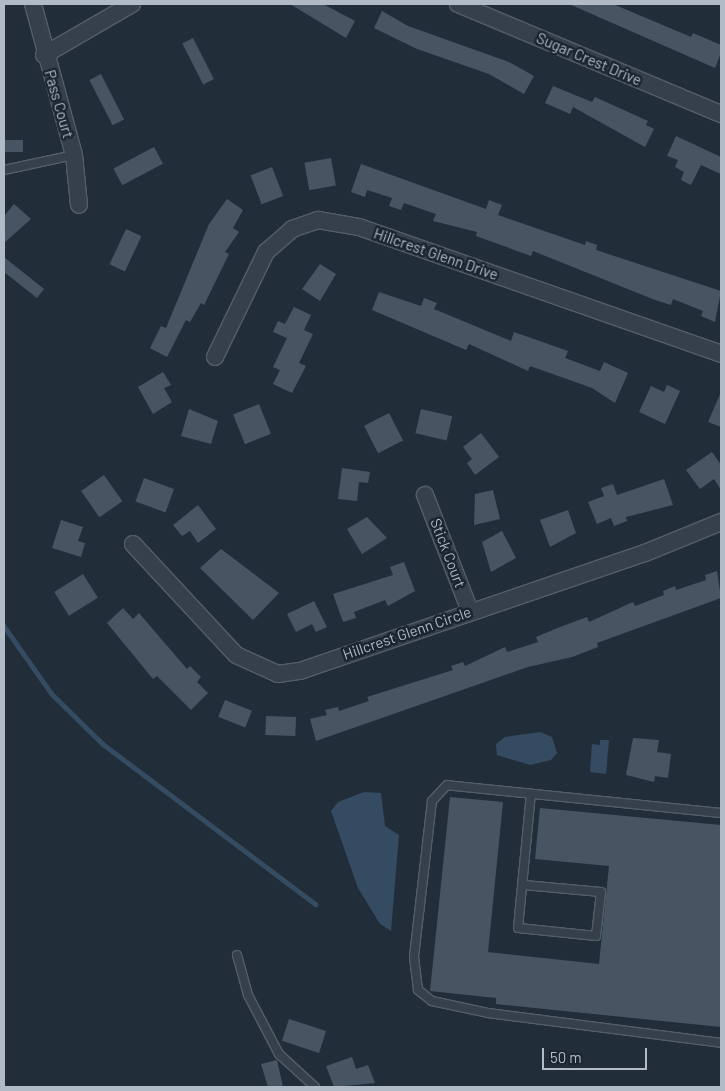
<!DOCTYPE html>
<style>
body{margin:0}
#map{position:relative;width:725px;height:1091px;overflow:hidden;background:#212e3a;font-family:Barlow,sans-serif}
div>[style]{position:absolute}
.water>*{inset:0;background:#354b61}
.stream>*{height:4.5px;margin:-2.25px;padding:0 2.25px;transform-origin:2.25px;border-radius:2.25px;background:#354b61}
.building>*{inset:0;background:#475563;transform-origin:0 0}
.roads{filter:drop-shadow(1px 0 #535e68) drop-shadow(-1px 0 #535e68) drop-shadow(0 1px #535e68) drop-shadow(0 -1px #535e68)}
.lane>*{height:8px;margin:-4px;padding:0 4px;transform-origin:4px;border-radius:4px;background:#35404a}
.street>*{height:16px;margin:-8px;padding:0 8px;transform-origin:8px;border-radius:8px;background:#35404a}
span{translate:-50% -50%;white-space:nowrap;text-align:center;line-height:1.15;-webkit-text-stroke:5px #1a252f;paint-order:stroke}
.street-label{font-size:15px;color:#b0bbc6}
.frame{position:absolute;inset:0;border:5px solid #b0bbc6;pointer-events:none}
.scale{position:absolute;left:542px;top:1048px;width:105px;height:22px;box-sizing:border-box;border:2px solid #b0bbc6;border-top:0;padding-left:6px;font-size:15px;line-height:18px;white-space:nowrap;color:#b0bbc6;-webkit-text-stroke:4px #1a252f;paint-order:stroke}
</style>
<div id="map">
<div class="water">
<i style="clip-path:polygon(540px 732px,552px 737px,557px 753px,551px 760px,530px 765px,497px 755px,496px 744px,505px 737px)"></i>
<i style="clip-path:polygon(600px 740px,609px 740px,606px 774px,590px 772px,592px 744px,600px 745px)"></i>
<i style="clip-path:polygon(364px 792px,381px 793px,385px 826px,399px 835px,391px 931px,380px 924px,358px 888px,331px 811px,338px 802px)"></i>
</div>
<div class="stream">
<i style="left:4px;top:626px;width:83px;rotate:54.8deg"></i>
<i style="left:52px;top:694px;width:71px;rotate:44.4deg"></i>
<i style="left:103px;top:744px;width:266px;rotate:37deg"></i>
</div>
<div class="building">
<i style="clip-path:polygon(290px 4px,323px 4px,355px 21px,346px 38px)"></i>
<i style="clip-path:polygon(569px 4px,613px 4px,691px 37px,693px 33px,721px 45px,721px 53px,715px 68px)"></i>
<i style="clip-path:polygon(382px 11px,408px 26px,509px 62px,534px 76px,524px 94px,489px 74px,417px 49px,374px 28px)"></i>
<i style="left:193px;top:38px;width:46px;height:12px;rotate:63deg"></i>
<i style="left:101px;top:74px;width:51px;height:13px;rotate:63deg"></i>
<i style="clip-path:polygon(553px 86px,592px 102px,595px 97px,648px 121px,646px 125px,654px 129px,645px 147px,573px 107px,570px 114px,545px 103px)"></i>
<i style="clip-path:polygon(676px 136px,721px 157px,721px 174px,701px 165px,691px 185px,681px 180px,684px 172px,675px 167px,678px 160px,667px 156px)"></i>
<i style="left:4px;top:140px;width:19px;height:12px"></i>
<i style="left:154px;top:147px;width:19px;height:46px;rotate:62deg"></i>
<i style="left:331px;top:158px;width:28px;height:27px;rotate:80deg"></i>
<i style="clip-path:polygon(361px 164px,486px 209px,489px 200px,502px 205px,498px 215px,585px 245px,586px 241px,597px 245px,596px 250px,721px 291px,715px 322px,701px 316px,703px 311px,673px 299px,671px 305px,655px 300px,533px 251px,531px 256px,476px 236px,477px 232px,433px 221px,436px 214px,404px 203px,401px 210px,389px 206px,392px 198px,367px 190px,365px 197px,351px 192px)"></i>
<i style="left:272px;top:167px;width:31px;height:23px;rotate:69deg"></i>
<i style="clip-path:polygon(227px 199px,243px 210px,233px 228px,239px 232px,225px 252px,229px 254px,204px 305px,201px 303px,190px 322px,186px 320px,167px 357px,150px 348px,161px 326px,166px 328px,209px 224px)"></i>
<i style="clip-path:polygon(14px 204px,31px 219px,4px 243px,4px 216px)"></i>
<i style="left:126px;top:229px;width:17px;height:39px;rotate:25deg"></i>
<i style="clip-path:polygon(4px 257px,44px 289px,37px 298px,4px 272px)"></i>
<i style="clip-path:polygon(320px 264px,336px 274px,320px 301px,302px 289px)"></i>
<i style="clip-path:polygon(379px 292px,421px 306px,424px 298px,437px 303px,434px 309px,511px 341px,514px 332px,568px 351px,565px 358px,600px 371px,604px 362px,628px 373px,615px 403px,592px 388px,530px 366px,528px 371px,469px 344px,466px 350px,372px 310px)"></i>
<i style="clip-path:polygon(294px 307px,311px 315px,304px 330px,313px 334px,299px 363px,306px 366px,292px 393px,273px 384px,280px 370px,273px 367px,287px 338px,273px 332px,278px 321px,285px 324px)"></i>
<i style="clip-path:polygon(163px 372px,171px 385px,164px 388px,172px 402px,153px 414px,138px 387px)"></i>
<i style="clip-path:polygon(667px 385px,680px 391px,665px 424px,639px 412px,651px 386px,664px 392px)"></i>
<i style="clip-path:polygon(721px 392px,721px 427px,708px 422px)"></i>
<i style="left:259px;top:404px;width:32px;height:28px;rotate:68deg"></i>
<i style="clip-path:polygon(189px 409px,218px 421px,211px 444px,181px 436px)"></i>
<i style="left:421px;top:409px;width:32px;height:25px;rotate:13deg"></i>
<i style="left:389px;top:413px;width:31px;height:28px;rotate:63deg"></i>
<i style="clip-path:polygon(481px 433px,499px 457px,475px 475px,467px 463px,472px 459px,463px 447px)"></i>
<i style="clip-path:polygon(712px 452px,721px 465px,721px 490px,714px 479px,700px 489px,686px 470px)"></i>
<i style="clip-path:polygon(342px 468px,370px 472px,368px 483px,359px 482px,357px 501px,338px 499px)"></i>
<i style="left:104px;top:475px;width:32px;height:28px;rotate:55deg"></i>
<i style="left:144px;top:478px;width:32px;height:25px;rotate:20deg"></i>
<i style="clip-path:polygon(664px 479px,673px 505px,626px 517px,627px 521px,614px 526px,611px 518px,597px 524px,588px 502px,604px 496px,601px 488px,613px 484px,617px 495px)"></i>
<i style="clip-path:polygon(493px 490px,500px 519px,474px 525px,475px 494px)"></i>
<i style="clip-path:polygon(198px 505px,216px 529px,198px 543px,190px 531px,182px 536px,173px 525px)"></i>
<i style="clip-path:polygon(568px 510px,576px 533px,550px 547px,540px 520px)"></i>
<i style="clip-path:polygon(367px 517px,387px 538px,362px 554px,347px 529px)"></i>
<i style="clip-path:polygon(61px 520px,83px 527px,78px 541px,85px 543px,81px 557px,52px 548px)"></i>
<i style="clip-path:polygon(502px 531px,516px 558px,491px 572px,482px 542px)"></i>
<i style="clip-path:polygon(221px 549px,279px 593px,253px 620px,200px 568px)"></i>
<i style="clip-path:polygon(404px 562px,415px 591px,388px 606px,385px 600px,354px 612px,356px 618px,343px 622px,333px 594px,393px 575px,390px 567px)"></i>
<i style="clip-path:polygon(717px 571px,721px 598px,597px 643px,598px 647px,572px 657px,528px 667px,316px 741px,310px 719px,327px 715px,325px 710px,338px 707px,339px 711px,369px 701px,367px 697px,453px 670px,451px 666px,463px 662px,465px 666px,505px 647px,507px 652px,538px 642px,536px 637px,560px 627px,587px 617px,589px 622px,633px 602px,635px 606px,664px 595px,663px 591px,675px 586px,676px 590px,706px 580px,705px 575px)"></i>
<i style="left:83px;top:574px;width:28px;height:34px;rotate:58deg"></i>
<i style="clip-path:polygon(314px 601px,327px 627px,316px 632px,312px 624px,296px 632px,287px 614px)"></i>
<i style="clip-path:polygon(123px 608px,133px 619px,139px 613px,187px 669px,190px 666px,201px 677px,197px 682px,208px 693px,191px 710px,157px 676px,153px 679px,107px 623px)"></i>
<i style="left:225px;top:700px;width:29px;height:18px;rotate:22deg"></i>
<i style="left:266px;top:716px;width:30px;height:19px;rotate:2deg"></i>
<i style="clip-path:polygon(633px 738px,659px 740px,657px 752px,671px 754px,668px 778px,655px 776px,654px 782px,626px 775px)"></i>
<i style="clip-path:polygon(450px 797px,503px 802px,488px 952px,599px 964px,609px 866px,535px 859px,540px 808px,721px 825px,721px 1027px,496px 1004px,496px 998px,430px 991px)"></i>
<i style="left:289px;top:1019px;width:39px;height:23px;rotate:18deg"></i>
<i style="clip-path:polygon(352px 1057px,356px 1069px,368px 1065px,375px 1083px,334px 1087px,326px 1066px)"></i>
<i style="clip-path:polygon(277px 1060px,283px 1087px,268px 1087px,261px 1064px)"></i>
</div>
<div class="roads">
<div class="lane">
<i style="left:4px;top:170px;width:72px;rotate:-12.1deg"></i>
<i style="left:721px;top:813px;width:275px;rotate:-174.2deg"></i>
<i style="left:447px;top:785px;width:22px;rotate:133deg"></i>
<i style="left:432px;top:801px;width:157px;rotate:96.6deg"></i>
<i style="left:414px;top:957px;width:33px;rotate:83deg"></i>
<i style="left:418px;top:990px;width:18px;rotate:38deg"></i>
<i style="left:432px;top:1001px;width:57px;rotate:12.1deg"></i>
<i style="left:488px;top:1013px;width:235px;rotate:7.3deg"></i>
<i style="left:524px;top:885px;width:77px;rotate:5.2deg"></i>
<i style="left:601px;top:892px;width:44px;rotate:96.5deg"></i>
<i style="left:596px;top:936px;width:78px;rotate:-174.1deg"></i>
<i style="left:518px;top:928px;width:135px;rotate:-84.5deg"></i>
<i style="left:237px;top:955px;width:41px;rotate:74.6deg"></i>
<i style="left:248px;top:995px;width:67px;rotate:62.3deg"></i>
<i style="left:279px;top:1054px;width:49px;rotate:42.5deg"></i>
</div>
<div class="street">
<i style="left:33px;top:4px;width:156px;rotate:74.8deg"></i>
<i style="left:74px;top:155px;width:50px;rotate:84.3deg"></i>
<i style="left:458px;top:4px;width:285px;rotate:22.7deg"></i>
<i style="left:44px;top:55px;width:102px;rotate:-30.1deg"></i>
<i style="left:215px;top:357px;width:117px;rotate:-64.1deg"></i>
<i style="left:266px;top:252px;width:35px;rotate:-41deg"></i>
<i style="left:292px;top:229px;width:28px;rotate:-19deg"></i>
<i style="left:318px;top:220px;width:42px;rotate:9.7deg"></i>
<i style="left:359px;top:227px;width:384px;rotate:19.3deg"></i>
<i style="left:425px;top:495px;width:124px;rotate:68.8deg"></i>
<i style="left:133px;top:544px;width:151px;rotate:47.1deg"></i>
<i style="left:236px;top:655px;width:46px;rotate:24.3deg"></i>
<i style="left:278px;top:674px;width:22px;rotate:-8deg"></i>
<i style="left:300px;top:671px;width:365px;rotate:-18.9deg"></i>
<i style="left:645px;top:553px;width:82px;rotate:-22.2deg"></i>
</div>
</div>
<div class="street-label">
<span style="left:589px;top:59px;rotate:23deg">Sugar Crest Drive</span>
<span style="left:59px;top:104px;rotate:74deg">Pass Court</span>
<span style="left:436px;top:254px;rotate:19deg">Hillcrest Glenn Drive</span>
<span style="left:448px;top:553px;rotate:69deg">Stick Court</span>
<span style="left:407px;top:633px;rotate:-19deg">Hillcrest Glenn Circle</span>
</div>
<div class="frame"></div>
<div class="scale">50 m</div>
</div>
